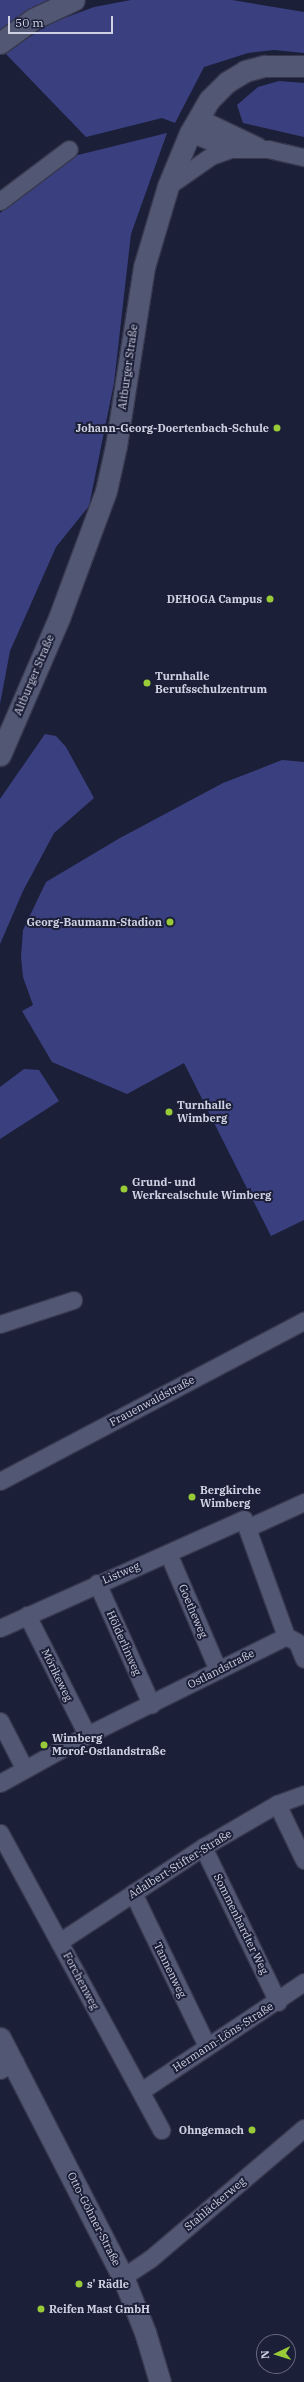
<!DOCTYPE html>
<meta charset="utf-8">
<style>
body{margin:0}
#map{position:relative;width:304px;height:2382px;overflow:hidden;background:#1c1f38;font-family:"IBM Plex Serif",serif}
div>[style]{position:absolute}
.green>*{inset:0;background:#3a407f}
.roads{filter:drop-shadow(1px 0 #37384e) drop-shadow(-1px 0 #37384e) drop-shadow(0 1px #37384e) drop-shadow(0 -1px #37384e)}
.minor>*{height:17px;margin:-8.5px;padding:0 8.5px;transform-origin:8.5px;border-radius:8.5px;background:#525773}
.tertiary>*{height:21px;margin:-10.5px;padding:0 10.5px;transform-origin:10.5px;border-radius:10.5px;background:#525773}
.dots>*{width:11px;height:11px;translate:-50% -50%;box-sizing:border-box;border:2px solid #1c1f38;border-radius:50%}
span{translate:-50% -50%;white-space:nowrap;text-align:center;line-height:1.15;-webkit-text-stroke:4px #1c1f38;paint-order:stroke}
.street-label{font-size:11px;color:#cdd1e1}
.poi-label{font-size:11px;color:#cdd1e1;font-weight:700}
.right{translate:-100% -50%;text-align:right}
.left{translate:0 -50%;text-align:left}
.north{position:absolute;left:256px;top:2334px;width:40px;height:40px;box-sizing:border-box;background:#1c1f38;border:1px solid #63667c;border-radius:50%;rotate:266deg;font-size:11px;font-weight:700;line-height:16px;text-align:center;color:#cdd1e1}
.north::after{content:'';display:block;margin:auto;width:14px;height:18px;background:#98cb37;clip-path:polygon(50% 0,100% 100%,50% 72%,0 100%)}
.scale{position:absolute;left:8px;top:16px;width:105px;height:18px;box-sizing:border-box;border:2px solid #cdd1e1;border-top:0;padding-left:5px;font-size:12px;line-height:14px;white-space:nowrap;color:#cdd1e1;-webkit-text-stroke:3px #1c1f38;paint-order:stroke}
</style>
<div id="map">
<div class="green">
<i style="clip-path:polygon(0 0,48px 0,0 34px)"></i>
<i style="clip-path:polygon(131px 0,232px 0,304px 12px,304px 53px,274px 50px,248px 53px,204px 67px,175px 123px,162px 118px,86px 137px,5px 53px,51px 23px,94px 7px)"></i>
<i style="clip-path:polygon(279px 81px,304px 83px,304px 137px,243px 123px,237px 105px,258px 87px)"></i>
<i style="clip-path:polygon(167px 133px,131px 234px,114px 383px,89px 506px,56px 547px,10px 651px,0 704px,0 213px,74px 156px)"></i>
<i style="clip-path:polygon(45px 734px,56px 736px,66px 747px,94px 798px,54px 833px,23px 891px,0 944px,0 799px)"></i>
<i style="clip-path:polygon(282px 760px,304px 762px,304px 1220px,271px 1236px,184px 1063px,127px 1094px,52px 1062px,22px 1011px,33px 1005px,23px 977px,21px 957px,23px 930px,46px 882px,120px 838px,223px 783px)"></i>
<i style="clip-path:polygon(24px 1069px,39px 1070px,59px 1101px,0 1139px,0 1087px)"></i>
</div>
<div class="roads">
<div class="minor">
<i style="left:199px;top:118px;width:65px;rotate:25.4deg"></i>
<i style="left:190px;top:133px;width:43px;rotate:21.8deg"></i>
<i style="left:230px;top:149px;width:38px"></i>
<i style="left:268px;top:149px;width:37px;rotate:13deg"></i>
<i style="left:168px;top:186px;width:52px;rotate:-34.9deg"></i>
<i style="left:211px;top:156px;width:20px;rotate:-20deg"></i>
<i style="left:0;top:201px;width:86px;rotate:-37deg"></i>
<i style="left:0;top:1324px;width:77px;rotate:-18.2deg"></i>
<i style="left:0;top:1481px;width:344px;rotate:-27.8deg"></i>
<i style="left:168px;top:1553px;width:127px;rotate:66.9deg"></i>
<i style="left:97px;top:1583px;width:133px;rotate:65.9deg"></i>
<i style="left:27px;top:1615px;width:134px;rotate:63.4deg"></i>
<i style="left:0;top:1628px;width:267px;rotate:-24.1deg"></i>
<i style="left:286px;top:1636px;width:13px;rotate:29deg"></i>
<i style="left:297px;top:1642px;width:18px;rotate:68deg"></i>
<i style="left:0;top:1721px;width:53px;rotate:62.9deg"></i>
<i style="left:0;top:1783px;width:99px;rotate:-28.9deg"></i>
<i style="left:87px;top:1735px;width:222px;rotate:-26.4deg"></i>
<i style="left:286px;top:1636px;width:115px;rotate:-109.9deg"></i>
<i style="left:247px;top:1528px;width:63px;rotate:-24.5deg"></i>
<i style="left:277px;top:1804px;width:62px;rotate:64.3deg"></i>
<i style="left:0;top:1833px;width:338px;rotate:61.5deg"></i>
<i style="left:203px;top:1847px;width:172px;rotate:64.2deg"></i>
<i style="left:133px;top:1893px;width:170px;rotate:64.2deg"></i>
<i style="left:59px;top:1942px;width:173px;rotate:-33.4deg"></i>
<i style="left:203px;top:1847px;width:86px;rotate:-30.2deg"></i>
<i style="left:277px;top:1804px;width:29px;rotate:-20deg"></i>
<i style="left:0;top:2070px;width:17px;rotate:-28deg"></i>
<i style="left:141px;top:2091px;width:196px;rotate:-33.8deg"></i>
<i style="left:123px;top:2277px;width:32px;rotate:-34deg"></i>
<i style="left:150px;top:2259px;width:202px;rotate:-40.4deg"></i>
</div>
<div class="tertiary">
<i style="left:0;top:43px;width:41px;rotate:-36deg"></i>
<i style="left:33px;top:19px;width:45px;rotate:-24.9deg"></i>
<i style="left:0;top:755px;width:149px;rotate:-66.7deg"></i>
<i style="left:59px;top:618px;width:135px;rotate:-69.7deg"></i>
<i style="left:106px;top:491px;width:46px;rotate:-77.5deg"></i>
<i style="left:116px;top:446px;width:181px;rotate:-81.1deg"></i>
<i style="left:144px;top:267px;width:84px;rotate:-73.5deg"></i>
<i style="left:168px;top:186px;width:57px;rotate:-67.5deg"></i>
<i style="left:190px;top:133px;width:38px;rotate:-60deg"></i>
<i style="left:209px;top:100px;width:25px;rotate:-45deg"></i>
<i style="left:227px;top:82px;width:21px;rotate:-31deg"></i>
<i style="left:245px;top:71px;width:20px;rotate:-15deg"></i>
<i style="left:264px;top:66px;width:40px"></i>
<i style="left:0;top:2038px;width:269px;rotate:62.8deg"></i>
<i style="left:123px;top:2277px;width:59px;rotate:68.2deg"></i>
<i style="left:145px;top:2332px;width:52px;rotate:73.3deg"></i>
</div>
</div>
<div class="dots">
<i style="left:277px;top:428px;background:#98cb37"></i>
<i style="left:270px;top:599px;background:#98cb37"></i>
<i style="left:147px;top:683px;background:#98cb37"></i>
<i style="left:170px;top:922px;background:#98cb37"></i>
<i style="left:169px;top:1112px;background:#98cb37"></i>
<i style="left:124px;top:1189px;background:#98cb37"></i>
<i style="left:192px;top:1497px;background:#98cb37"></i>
<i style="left:44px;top:1745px;background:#98cb37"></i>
<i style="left:252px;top:2130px;background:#98cb37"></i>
<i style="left:79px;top:2284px;background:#98cb37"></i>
<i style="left:41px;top:2309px;background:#98cb37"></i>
</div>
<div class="street-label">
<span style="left:128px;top:367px;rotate:-82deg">Altburger Straße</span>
<span style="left:34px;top:675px;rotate:-67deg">Altburger Straße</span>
<span style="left:152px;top:1401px;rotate:-28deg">Frauenwaldstraße</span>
<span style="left:121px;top:1573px;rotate:-23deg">Listweg</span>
<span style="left:193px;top:1611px;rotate:67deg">Goetheweg</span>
<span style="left:124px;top:1643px;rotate:66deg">Hölderlinweg</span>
<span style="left:221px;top:1669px;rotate:-27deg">Ostlandstraße</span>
<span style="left:57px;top:1675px;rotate:64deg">Mörikeweg</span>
<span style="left:180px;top:1864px;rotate:-32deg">Adalbert-Stifter-Straße</span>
<span style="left:241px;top:1924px;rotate:64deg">Sommenhardter Weg</span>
<span style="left:170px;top:1970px;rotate:64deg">Tannenweg</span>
<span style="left:81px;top:1981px;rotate:62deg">Forchenweg</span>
<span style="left:223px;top:2037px;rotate:-33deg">Hermann-Löns-Straße</span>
<span style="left:215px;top:2204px;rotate:-40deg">Stahläckerweg</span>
<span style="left:94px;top:2219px;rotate:63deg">Otto-Göhner-Straße</span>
</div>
<div class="poi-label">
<span class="right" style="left:269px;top:428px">Johann-Georg-Doertenbach-Schule</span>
<span class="right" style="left:262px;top:599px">DEHOGA Campus</span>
<span class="left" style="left:155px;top:683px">Turnhalle<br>Berufsschulzentrum</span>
<span class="right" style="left:162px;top:922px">Georg-Baumann-Stadion</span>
<span class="left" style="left:177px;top:1112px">Turnhalle<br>Wimberg</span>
<span class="left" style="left:132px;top:1189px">Grund- und<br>Werkrealschule Wimberg</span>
<span class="left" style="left:200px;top:1497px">Bergkirche<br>Wimberg</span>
<span class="left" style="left:52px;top:1745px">Wimberg<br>Morof-Ostlandstraße</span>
<span class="right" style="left:244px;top:2130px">Ohngemach</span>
<span class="left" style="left:87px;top:2284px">s' Rädle</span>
<span class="left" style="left:49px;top:2309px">Reifen Mast GmbH</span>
</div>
<div class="north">N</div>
<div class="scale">50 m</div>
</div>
